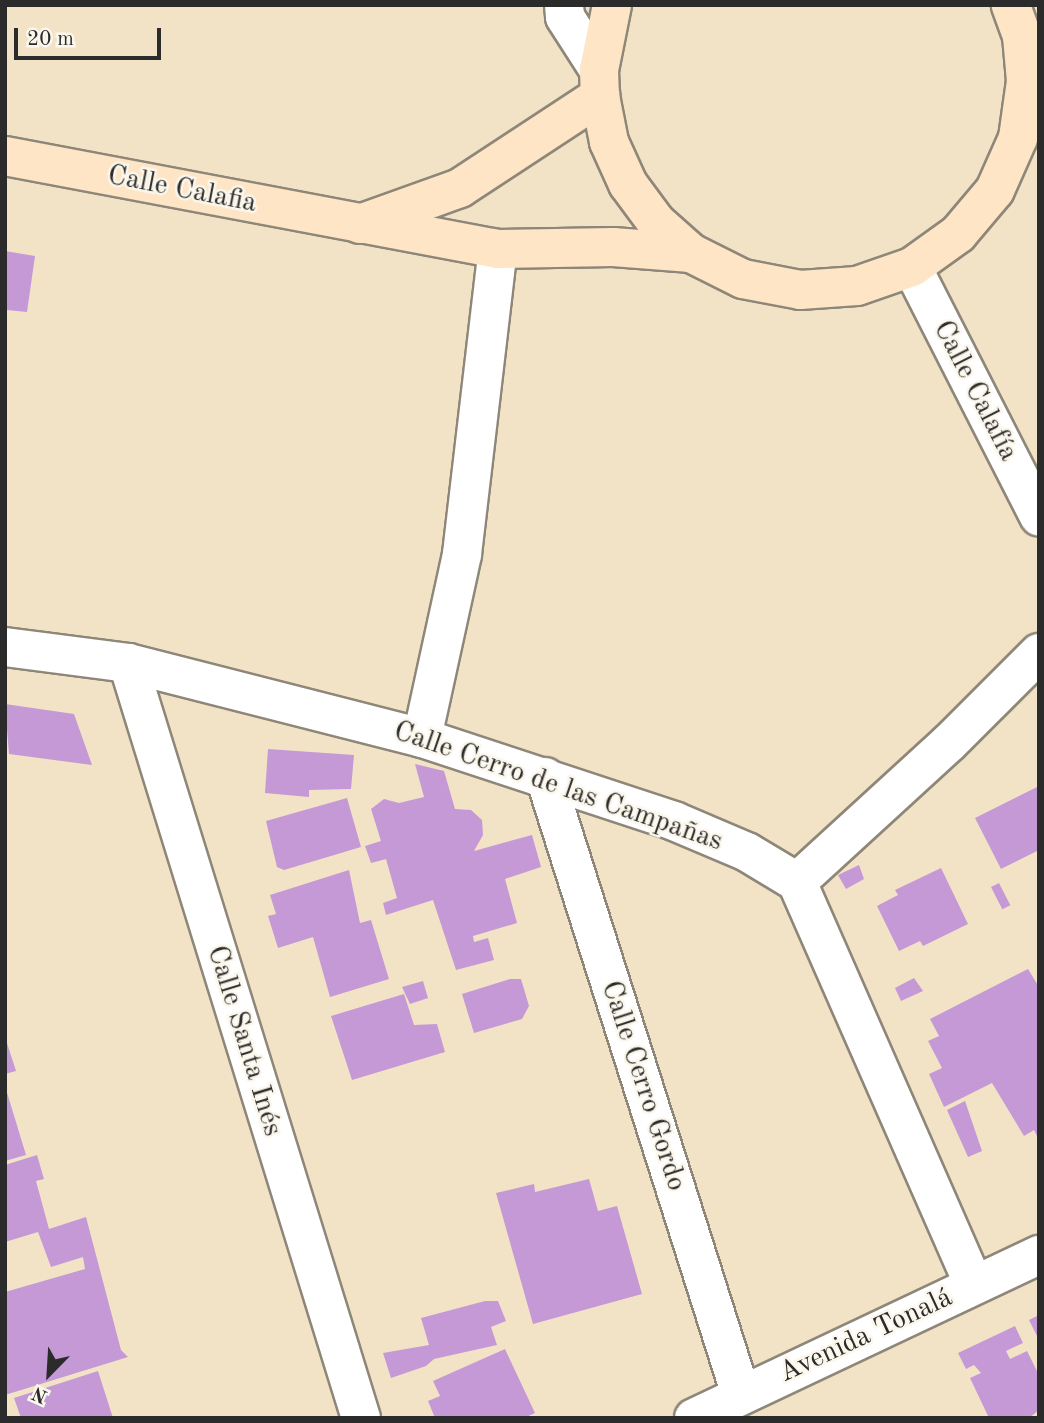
<!DOCTYPE html>
<meta charset="utf-8">
<style>
body{margin:0}
#map{position:relative;width:1044px;height:1423px;overflow:hidden;background:#f2e3c7;font-family:"Old Standard TT",serif}
div>[style]{position:absolute}
.building>*{inset:0;background:#c499d6;transform-origin:0 0}
.roads{filter:drop-shadow(2px 0 #8e8779) drop-shadow(-2px 0 #8e8779) drop-shadow(0 2px #8e8779) drop-shadow(0 -2px #8e8779)}
.street>*{height:38px;margin:-19px;padding:0 19px;transform-origin:19px;border-radius:19px;background:#fff}
.secondary>*{height:38px;margin:-19px;padding:0 19px;transform-origin:19px;border-radius:19px;background:#fee5c5}
span{translate:-50% -50%;white-space:nowrap;text-align:center;line-height:1.15;-webkit-text-stroke:5px #fbf7ec;paint-order:stroke}
.street-label{font-size:28px;color:#2b2b2b}
.frame{position:absolute;inset:0;border:7px solid #2b2b2b;pointer-events:none}
.north{position:absolute;left:14px;top:1339px;width:70px;height:70px;-webkit-text-stroke:5px #fbf7ec;paint-order:stroke;rotate:204deg;font-size:19px;font-weight:700;line-height:28px;text-align:center;color:#2b2b2b}
.north::after{content:'';display:block;margin:auto;width:24px;height:32px;background:#2b2b2b;clip-path:polygon(50% 0,100% 100%,50% 72%,0 100%)}
.scale{position:absolute;left:14px;top:28px;width:147px;height:32px;box-sizing:border-box;border:4px solid #2b2b2b;border-top:0;padding-left:9px;font-size:21px;line-height:24px;white-space:nowrap;color:#2b2b2b;-webkit-text-stroke:5px #fbf7ec;paint-order:stroke}
</style>
<div id="map">
<div class="building">
<i style="clip-path:polygon(5px 251px,35px 256px,27px 312px,7px 310px)"></i>
<i style="clip-path:polygon(5px 704px,74px 714px,92px 765px,9px 754px)"></i>
<i style="clip-path:polygon(268px 749px,354px 755px,351px 789px,309px 790px,309px 797px,265px 793px)"></i>
<i style="clip-path:polygon(415px 764px,444px 771px,455px 809px,471px 810px,482px 820px,483px 835px,474px 851px,532px 835px,541px 867px,505px 879px,517px 923px,473px 936px,474px 942px,488px 938px,494px 960px,456px 970px,433px 900px,386px 915px,383px 903px,397px 898px,386px 859px,371px 863px,365px 846px,381px 841px,371px 809px,384px 799px,399px 803px,424px 797px)"></i>
<i style="clip-path:polygon(1039px 786px,1039px 850px,1001px 869px,975px 818px)"></i>
<i style="clip-path:polygon(347px 798px,361px 847px,284px 870px,277px 867px,266px 821px)"></i>
<i style="clip-path:polygon(859px 865px,864px 879px,846px 889px,838px 875px)"></i>
<i style="clip-path:polygon(941px 868px,968px 924px,923px 946px,920px 941px,899px 951px,877px 906px,898px 895px,895px 890px)"></i>
<i style="clip-path:polygon(349px 870px,360px 923px,371px 920px,389px 979px,330px 997px,313px 937px,278px 948px,268px 916px,276px 914px,270px 895px)"></i>
<i style="left:999px;top:883px;width:25px;height:9px;rotate:63deg"></i>
<i style="clip-path:polygon(1028px 969px,1039px 987px,1039px 1140px,1034px 1130px,1024px 1136px,992px 1083px,944px 1107px,929px 1074px,942px 1068px,928px 1041px,939px 1036px,930px 1019px)"></i>
<i style="clip-path:polygon(914px 978px,923px 991px,901px 1001px,895px 988px)"></i>
<i style="clip-path:polygon(510px 979px,521px 979px,529px 1006px,522px 1019px,474px 1033px,462px 994px)"></i>
<i style="clip-path:polygon(423px 981px,428px 998px,410px 1004px,402px 987px)"></i>
<i style="clip-path:polygon(404px 994px,414px 1025px,437px 1024px,445px 1052px,352px 1080px,331px 1016px)"></i>
<i style="clip-path:polygon(5px 1037px,16px 1071px,5px 1074px)"></i>
<i style="clip-path:polygon(5px 1086px,26px 1155px,5px 1161px)"></i>
<i style="clip-path:polygon(965px 1101px,982px 1151px,968px 1157px,947px 1110px)"></i>
<i style="clip-path:polygon(37px 1155px,44px 1179px,36px 1181px,49px 1229px,86px 1217px,121px 1350px,128px 1357px,5px 1395px,5px 1292px,85px 1269px,83px 1257px,51px 1267px,38px 1232px,5px 1242px,5px 1165px)"></i>
<i style="clip-path:polygon(589px 1179px,598px 1211px,617px 1206px,642px 1294px,533px 1324px,496px 1193px,534px 1184px,535px 1192px)"></i>
<i style="clip-path:polygon(485px 1301px,498px 1301px,506px 1321px,491px 1327px,497px 1345px,434px 1359px,426px 1366px,391px 1378px,383px 1353px,429px 1345px,421px 1318px)"></i>
<i style="clip-path:polygon(1039px 1315px,1039px 1340px,1029px 1320px)"></i>
<i style="clip-path:polygon(1015px 1326px,1023px 1343px,1006px 1351px,1010px 1359px,1027px 1351px,1039px 1375px,1039px 1410px,1029px 1418px,989px 1418px,970px 1378px,981px 1373px,974px 1365px,966px 1369px,958px 1353px)"></i>
<i style="clip-path:polygon(505px 1349px,535px 1413px,524px 1418px,435px 1418px,428px 1401px,440px 1396px,433px 1381px)"></i>
<i style="clip-path:polygon(98px 1371px,113px 1418px,21px 1418px,14px 1398px)"></i>
</div>
<div class="roads">
<div class="street">
<i style="left:564px;top:5px;width:12px;rotate:85deg"></i>
<i style="left:565px;top:17px;width:63px;rotate:57.3deg"></i>
<i style="left:912px;top:267px;width:280px;rotate:63deg"></i>
<i style="left:5px;top:647px;width:124px;rotate:7.4deg"></i>
<i style="left:128px;top:663px;width:303px;rotate:14.3deg"></i>
<i style="left:422px;top:738px;width:265px;rotate:18.2deg"></i>
<i style="left:674px;top:821px;width:79px;rotate:23deg"></i>
<i style="left:747px;top:852px;width:58px;rotate:31deg"></i>
<i style="left:797px;top:882px;width:440px;rotate:66.3deg"></i>
<i style="left:128px;top:663px;width:790px;rotate:72.85deg"></i>
<i style="left:422px;top:738px;width:188px;rotate:-77.7deg"></i>
<i style="left:462px;top:554px;width:307px;rotate:-83.3deg"></i>
<i style="left:545px;top:777px;width:648px;rotate:72.4deg"></i>
<i style="left:797px;top:882px;width:207px;rotate:-42.5deg"></i>
<i style="left:950px;top:742px;width:126px;rotate:-45deg"></i>
<i style="left:694px;top:1418px;width:382px;rotate:-25.3deg"></i>
</div>
<div class="secondary">
<i style="left:612px;top:5px;width:66px;rotate:101.3deg"></i>
<i style="left:599px;top:70px;width:26px;rotate:88deg"></i>
<i style="left:600px;top:96px;width:47px;rotate:78.9deg"></i>
<i style="left:609px;top:142px;width:46px;rotate:65.7deg"></i>
<i style="left:628px;top:184px;width:47px;rotate:53.6deg"></i>
<i style="left:656px;top:222px;width:47px;rotate:41.5deg"></i>
<i style="left:691px;top:253px;width:58px;rotate:26.6deg"></i>
<i style="left:743px;top:279px;width:58px;rotate:10.9deg"></i>
<i style="left:800px;top:290px;width:57px;rotate:-4deg"></i>
<i style="left:857px;top:286px;width:58px;rotate:-19.1deg"></i>
<i style="left:912px;top:267px;width:57px;rotate:-35.7deg"></i>
<i style="left:958px;top:234px;width:57px;rotate:-49.9deg"></i>
<i style="left:995px;top:190px;width:57px;rotate:-66.1deg"></i>
<i style="left:1018px;top:138px;width:58px;rotate:-82deg"></i>
<i style="left:1026px;top:81px;width:45px;rotate:-95.1deg"></i>
<i style="left:1022px;top:36px;width:33px;rotate:-110deg"></i>
<i style="left:5px;top:156px;width:502px;rotate:10.68deg"></i>
<i style="left:498px;top:249px;width:115px;rotate:-1deg"></i>
<i style="left:613px;top:247px;width:78px;rotate:4.4deg"></i>
<i style="left:360px;top:224px;width:106px;rotate:-19.8deg"></i>
<i style="left:460px;top:188px;width:168px;rotate:-33.3deg"></i>
</div>
</div>
<div class="street-label">
<span style="left:182px;top:190px;rotate:11deg">Calle Calafia</span>
<span style="left:975px;top:391px;rotate:63deg">Calle Calafía</span>
<span style="left:558px;top:787px;rotate:19deg">Calle Cerro de las Campañas</span>
<span style="left:244px;top:1041px;rotate:73deg">Calle Santa Inés</span>
<span style="left:643px;top:1086px;rotate:72deg">Calle Cerro Gordo</span>
<span style="left:866px;top:1336px;rotate:-25deg">Avenida Tonalá</span>
</div>
<div class="frame"></div>
<div class="north">N</div>
<div class="scale">20 m</div>
</div>
